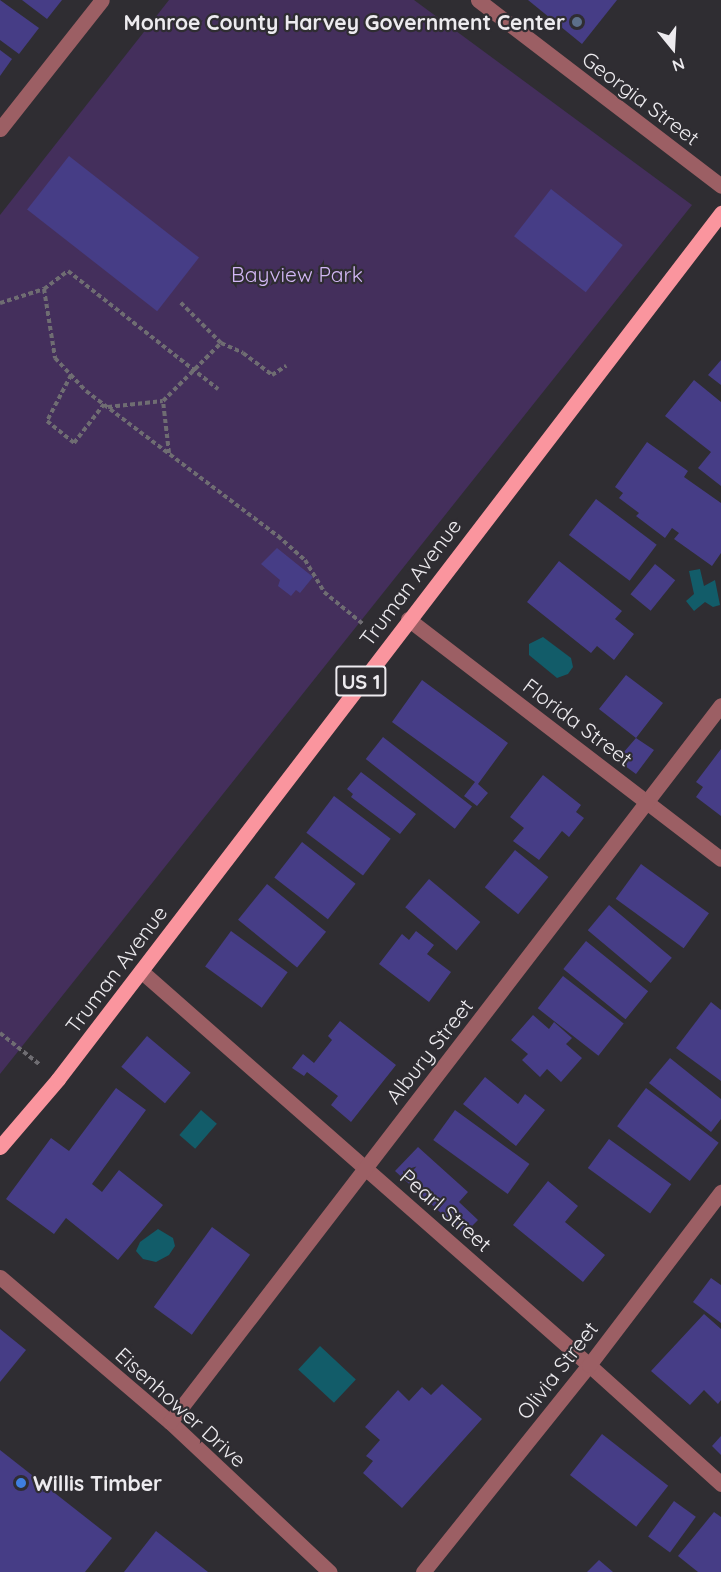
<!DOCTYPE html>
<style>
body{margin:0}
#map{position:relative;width:721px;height:1572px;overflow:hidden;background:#2f2d32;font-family:Quicksand,sans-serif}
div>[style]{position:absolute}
.green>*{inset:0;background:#442f5c}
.water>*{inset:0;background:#125c69;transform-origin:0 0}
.building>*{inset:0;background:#463d86;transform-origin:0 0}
.path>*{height:4px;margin-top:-2px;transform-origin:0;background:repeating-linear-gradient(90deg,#6f6d72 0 4.5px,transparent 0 7.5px)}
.minor>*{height:15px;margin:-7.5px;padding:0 7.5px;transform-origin:7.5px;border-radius:7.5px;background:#9c5f64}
.major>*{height:15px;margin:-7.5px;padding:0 7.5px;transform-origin:7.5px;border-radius:7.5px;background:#fa959e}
.dots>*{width:16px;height:16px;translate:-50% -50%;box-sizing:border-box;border:3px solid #2f2d32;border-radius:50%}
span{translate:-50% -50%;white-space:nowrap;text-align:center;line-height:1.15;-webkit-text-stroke:4.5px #2f2d32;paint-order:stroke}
.shield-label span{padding:2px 4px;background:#2f2d32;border:2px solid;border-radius:4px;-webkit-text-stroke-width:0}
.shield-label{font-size:20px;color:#edebef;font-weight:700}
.poi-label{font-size:21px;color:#edebef;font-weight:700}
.right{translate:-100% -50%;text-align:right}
.left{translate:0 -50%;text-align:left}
.street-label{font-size:21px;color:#edebef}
.park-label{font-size:21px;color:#d2b7f5}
.north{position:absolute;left:643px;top:18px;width:60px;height:60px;-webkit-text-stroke:4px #2f2d32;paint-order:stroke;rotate:162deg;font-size:16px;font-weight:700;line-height:24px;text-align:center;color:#edebef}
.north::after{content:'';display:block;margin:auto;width:21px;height:27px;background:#edebef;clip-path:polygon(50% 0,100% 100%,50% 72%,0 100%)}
</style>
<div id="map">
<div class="green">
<i style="clip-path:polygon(169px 0,414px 0,692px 205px,0 1074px,0 215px)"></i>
</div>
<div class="water">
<i style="clip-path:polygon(700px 569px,704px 586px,715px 580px,720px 605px,713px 607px,705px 602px,694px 611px,686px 601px,694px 594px,689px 571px)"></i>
<i style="clip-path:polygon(543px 637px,571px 658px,573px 667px,568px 674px,557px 678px,529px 655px,529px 644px)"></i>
<i style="left:201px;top:1110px;width:21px;height:33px;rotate:41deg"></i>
<i style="clip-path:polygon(158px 1229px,173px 1238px,175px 1246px,169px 1255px,156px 1262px,143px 1259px,136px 1251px,140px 1242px)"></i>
<i style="left:320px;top:1346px;width:49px;height:32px;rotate:43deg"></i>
</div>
<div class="building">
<i style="clip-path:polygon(0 0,39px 28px,19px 54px,0 40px)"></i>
<i style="clip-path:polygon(22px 0,62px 0,47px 19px)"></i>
<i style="clip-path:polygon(528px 0,617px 0,582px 44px)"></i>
<i style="clip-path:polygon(0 50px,12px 59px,0 76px)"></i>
<i style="left:69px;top:156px;width:165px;height:68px;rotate:38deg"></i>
<i style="left:551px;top:189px;width:91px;height:60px;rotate:38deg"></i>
<i style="clip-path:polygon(721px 360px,721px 385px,708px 375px)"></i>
<i style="clip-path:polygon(694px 380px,721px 402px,721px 486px,698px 468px,711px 452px,665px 416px)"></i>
<i style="clip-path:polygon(647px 442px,688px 471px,684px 477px,721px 503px,721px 553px,712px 566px,674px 539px,679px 533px,672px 528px,665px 538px,636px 516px,639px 513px,619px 498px,623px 493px,615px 487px)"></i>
<i style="left:596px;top:499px;width:76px;height:45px;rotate:37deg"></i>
<i style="clip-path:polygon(277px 548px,313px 577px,300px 593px,296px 590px,291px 596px,278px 586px,280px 580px,261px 564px)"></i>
<i style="clip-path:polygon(559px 561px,622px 611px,615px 619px,634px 634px,614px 660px,597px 646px,591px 653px,527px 602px)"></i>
<i style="left:655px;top:564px;width:26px;height:39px;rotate:39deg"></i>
<i style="clip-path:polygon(626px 675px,663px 703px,636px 738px,654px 750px,636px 774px,617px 760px,636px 738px,599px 709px)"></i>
<i style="clip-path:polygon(422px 680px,508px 743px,478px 784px,488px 793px,477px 806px,464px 796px,475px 782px,392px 722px)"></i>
<i style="left:383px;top:737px;width:113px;height:28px;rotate:38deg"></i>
<i style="clip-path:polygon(721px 749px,721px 816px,696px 797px,703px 787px,696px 782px)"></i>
<i style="clip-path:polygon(361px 772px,416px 814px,400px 834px,351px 797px,353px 794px,347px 789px)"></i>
<i style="clip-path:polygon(543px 775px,581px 805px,576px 812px,584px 818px,569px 837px,562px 831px,539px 860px,513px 841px,524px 828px,510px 817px)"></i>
<i style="left:334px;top:796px;width:71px;height:46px;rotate:37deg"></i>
<i style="left:302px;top:842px;width:68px;height:45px;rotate:38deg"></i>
<i style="left:515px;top:850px;width:43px;height:48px;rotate:39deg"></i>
<i style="left:641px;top:864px;width:84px;height:43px;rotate:36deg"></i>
<i style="left:429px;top:879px;width:67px;height:37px;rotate:40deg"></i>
<i style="left:267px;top:884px;width:76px;height:46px;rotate:39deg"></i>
<i style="left:609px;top:905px;width:82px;height:33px;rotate:40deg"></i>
<i style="left:231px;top:931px;width:70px;height:44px;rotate:36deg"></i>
<i style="clip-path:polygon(416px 931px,434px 945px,427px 954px,451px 972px,429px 1002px,379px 964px,402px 934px,409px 940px)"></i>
<i style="left:586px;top:941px;width:80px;height:36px;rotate:39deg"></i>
<i style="left:563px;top:976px;width:77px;height:41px;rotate:38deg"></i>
<i style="clip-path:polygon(711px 1002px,721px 1010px,721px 1081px,676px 1048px)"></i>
<i style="clip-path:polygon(533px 1015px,549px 1029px,554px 1022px,572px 1038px,566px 1044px,582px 1058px,561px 1082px,547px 1069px,540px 1077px,522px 1060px,528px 1054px,511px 1040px)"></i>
<i style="clip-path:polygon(340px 1021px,396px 1065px,351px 1122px,331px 1105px,338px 1096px,307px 1072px,304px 1076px,292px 1068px,303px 1054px,314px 1063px,332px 1040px,328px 1036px)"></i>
<i style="left:147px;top:1036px;width:57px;height:40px;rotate:40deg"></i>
<i style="clip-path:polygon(670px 1058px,721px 1099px,721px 1119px,711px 1132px,649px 1083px)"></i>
<i style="clip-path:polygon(485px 1077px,518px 1104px,525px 1094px,545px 1110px,516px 1146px,463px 1104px)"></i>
<i style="clip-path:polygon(116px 1088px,146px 1110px,92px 1184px,102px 1192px,119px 1170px,163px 1205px,118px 1260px,66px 1218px,54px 1234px,6px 1199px,51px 1138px,69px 1151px)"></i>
<i style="left:646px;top:1088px;width:91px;height:48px;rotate:37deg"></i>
<i style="left:455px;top:1110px;width:92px;height:37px;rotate:36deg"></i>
<i style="left:609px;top:1139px;width:77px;height:36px;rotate:36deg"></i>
<i style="clip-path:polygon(418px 1147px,468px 1192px,459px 1202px,478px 1220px,464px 1234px,395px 1171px)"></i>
<i style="clip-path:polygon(548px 1181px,578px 1206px,565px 1222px,605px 1255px,583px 1282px,513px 1225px)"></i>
<i style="left:212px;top:1227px;width:47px;height:99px;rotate:36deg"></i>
<i style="clip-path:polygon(711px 1278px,721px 1285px,721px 1323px,693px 1302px)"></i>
<i style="clip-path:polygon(704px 1314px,721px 1329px,721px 1400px,718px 1404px,704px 1390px,690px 1405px,651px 1371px)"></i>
<i style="clip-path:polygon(0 1329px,26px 1350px,0 1382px)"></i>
<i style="clip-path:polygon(442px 1384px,482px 1419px,402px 1508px,363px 1473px,373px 1461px,366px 1456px,380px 1440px,365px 1427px,398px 1390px,409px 1401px,422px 1387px,431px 1395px)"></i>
<i style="left:602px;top:1434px;width:84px;height:52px;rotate:38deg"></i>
<i style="clip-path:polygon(721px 1436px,721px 1455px,712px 1446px)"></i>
<i style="clip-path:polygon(0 1450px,112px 1538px,85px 1572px,0 1572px)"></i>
<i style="left:674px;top:1501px;width:27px;height:44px;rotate:36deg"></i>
<i style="clip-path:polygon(714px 1512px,721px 1517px,721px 1572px,698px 1572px,678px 1556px)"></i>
<i style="clip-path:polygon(156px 1531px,208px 1572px,124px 1572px)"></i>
<i style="clip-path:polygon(599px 1560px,613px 1572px,587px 1572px)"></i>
</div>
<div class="path">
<i style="left:44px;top:289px;width:30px;rotate:-37deg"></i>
<i style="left:68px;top:271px;width:191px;rotate:38.2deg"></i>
<i style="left:0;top:303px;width:46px;rotate:-17.7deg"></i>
<i style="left:44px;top:289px;width:70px;rotate:80.9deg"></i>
<i style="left:55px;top:358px;width:45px;rotate:46.8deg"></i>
<i style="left:86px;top:391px;width:241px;rotate:37.1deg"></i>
<i style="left:278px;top:536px;width:36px;rotate:42deg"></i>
<i style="left:305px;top:560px;width:37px;rotate:59deg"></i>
<i style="left:324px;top:592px;width:52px;rotate:39.5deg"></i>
<i style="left:221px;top:343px;width:24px;rotate:24deg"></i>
<i style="left:243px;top:353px;width:36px;rotate:37deg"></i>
<i style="left:272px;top:375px;width:17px;rotate:-33deg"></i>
<i style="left:71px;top:375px;width:52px;rotate:117.6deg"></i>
<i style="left:47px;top:421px;width:35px;rotate:39deg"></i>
<i style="left:74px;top:443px;width:49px;rotate:-52.4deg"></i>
<i style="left:108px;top:407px;width:55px;rotate:-6.2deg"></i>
<i style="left:169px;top:453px;width:52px;rotate:-96.6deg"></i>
<i style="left:163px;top:401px;width:82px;rotate:-45deg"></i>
<i style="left:221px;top:343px;width:57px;rotate:-135deg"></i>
<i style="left:0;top:1033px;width:50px;rotate:38.5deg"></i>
</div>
<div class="minor">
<i style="left:478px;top:0;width:306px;rotate:37.4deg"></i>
<i style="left:0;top:129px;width:164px;rotate:-51.7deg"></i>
<i style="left:408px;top:619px;width:394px;rotate:37.5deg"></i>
<i style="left:141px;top:971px;width:597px;rotate:41.33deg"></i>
<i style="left:589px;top:1365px;width:178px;rotate:42deg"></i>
<i style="left:0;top:1277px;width:223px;rotate:40.5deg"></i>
<i style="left:170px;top:1422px;width:219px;rotate:43.2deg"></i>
<i style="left:170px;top:1422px;width:904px;rotate:-52.46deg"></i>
<i style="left:423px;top:1572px;width:265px;rotate:-51.3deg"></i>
<i style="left:589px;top:1365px;width:218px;rotate:-52.7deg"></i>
</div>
<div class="major">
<i style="left:0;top:1147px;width:89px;rotate:-49.5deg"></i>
<i style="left:58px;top:1079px;width:1091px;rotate:-52.56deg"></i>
</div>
<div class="dots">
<i style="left:577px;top:22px;background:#5c6f8a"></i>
<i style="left:21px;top:1483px;background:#3f7fe0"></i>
</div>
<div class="shield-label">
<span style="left:361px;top:681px">US 1</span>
</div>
<div class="poi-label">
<span class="right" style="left:565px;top:22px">Monroe County Harvey Government Center</span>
<span class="left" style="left:33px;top:1483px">Willis Timber</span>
</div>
<div class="street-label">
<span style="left:641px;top:98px;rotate:37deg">Georgia Street</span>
<span style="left:410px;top:582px;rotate:-53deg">Truman Avenue</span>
<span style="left:578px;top:722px;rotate:37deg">Florida Street</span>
<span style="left:116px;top:969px;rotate:-53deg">Truman Avenue</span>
<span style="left:429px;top:1051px;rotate:-52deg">Albury Street</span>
<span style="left:446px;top:1210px;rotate:41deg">Pearl Street</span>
<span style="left:557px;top:1370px;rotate:-52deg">Olivia Street</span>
<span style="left:181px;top:1407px;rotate:42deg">Eisenhower Drive</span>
</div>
<div class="park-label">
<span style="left:297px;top:274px">Bayview Park</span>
</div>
<div class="north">N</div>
</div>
